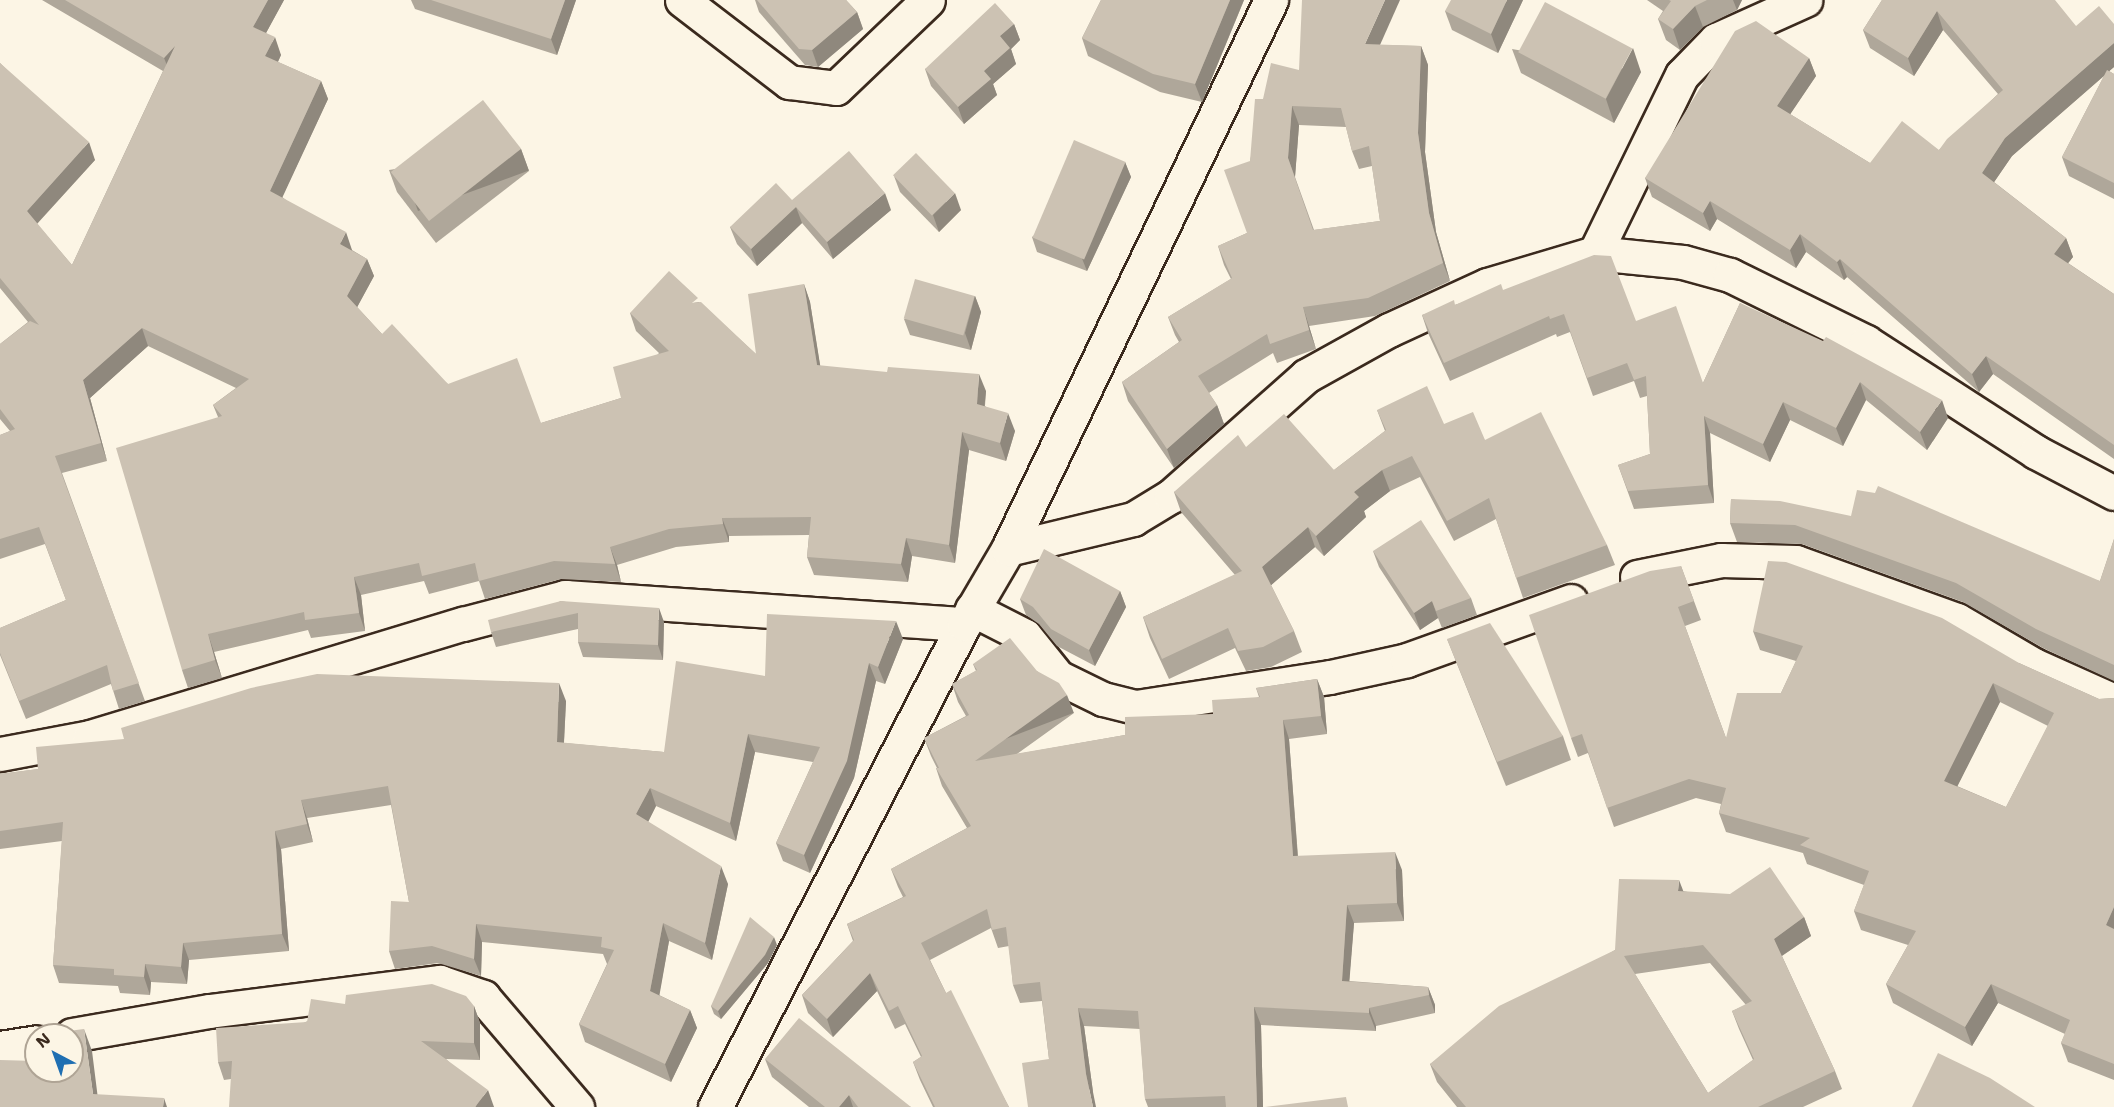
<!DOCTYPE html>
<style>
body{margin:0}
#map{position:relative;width:2114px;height:1107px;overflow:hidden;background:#fcf5e5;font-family:"Shantell Sans",sans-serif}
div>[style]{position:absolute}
.roads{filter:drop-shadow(2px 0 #3b2a1e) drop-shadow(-2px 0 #3b2a1e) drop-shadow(0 2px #3b2a1e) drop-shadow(0 -2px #3b2a1e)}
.minor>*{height:33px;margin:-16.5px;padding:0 16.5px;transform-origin:16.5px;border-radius:16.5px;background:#fcf5e5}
.wall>*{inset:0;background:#afa79a}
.shaded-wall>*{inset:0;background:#8f887d;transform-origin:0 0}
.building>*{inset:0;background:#ccc2b3;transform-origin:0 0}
span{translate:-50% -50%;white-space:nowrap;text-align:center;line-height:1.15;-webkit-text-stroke:5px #fcf5e5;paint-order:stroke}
.north{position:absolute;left:24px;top:1023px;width:60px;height:60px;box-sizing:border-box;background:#fcf5e5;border:2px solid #afa495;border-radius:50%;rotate:319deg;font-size:16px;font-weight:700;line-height:24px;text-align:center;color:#3b2a1e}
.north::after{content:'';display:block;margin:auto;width:21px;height:27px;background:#1f6fb2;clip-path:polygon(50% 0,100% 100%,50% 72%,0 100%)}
</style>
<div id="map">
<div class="roads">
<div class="minor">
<i style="left:682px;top:0;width:135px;rotate:37.5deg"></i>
<i style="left:789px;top:82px;width:47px;rotate:7.3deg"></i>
<i style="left:836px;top:88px;width:127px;rotate:-43.7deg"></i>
<i style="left:1595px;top:253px;width:198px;rotate:-64deg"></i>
<i style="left:1682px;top:75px;width:49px;rotate:-45.8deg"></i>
<i style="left:1716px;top:40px;width:98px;rotate:-24.2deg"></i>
<i style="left:1008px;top:549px;width:129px;rotate:-13.5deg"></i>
<i style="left:1133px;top:519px;width:44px;rotate:-31.2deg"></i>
<i style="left:1171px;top:496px;width:181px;rotate:-41.6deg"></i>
<i style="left:1306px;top:376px;width:95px;rotate:-29deg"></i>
<i style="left:1389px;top:330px;width:108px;rotate:-24.7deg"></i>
<i style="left:1487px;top:285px;width:113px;rotate:-16.5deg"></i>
<i style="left:1595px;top:253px;width:88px;rotate:5.8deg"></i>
<i style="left:1683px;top:262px;width:49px;rotate:15.5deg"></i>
<i style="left:1730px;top:275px;width:152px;rotate:26.2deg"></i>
<i style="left:1866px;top:342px;width:202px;rotate:32.9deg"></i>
<i style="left:2036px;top:452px;width:88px;rotate:27.7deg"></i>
<i style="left:1637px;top:577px;width:86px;rotate:-11.4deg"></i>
<i style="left:1721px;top:560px;width:75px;rotate:1.5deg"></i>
<i style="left:1796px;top:562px;width:171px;rotate:19.8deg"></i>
<i style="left:1957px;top:620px;width:89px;rotate:30.3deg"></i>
<i style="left:2034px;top:665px;width:88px;rotate:24.2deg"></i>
<i style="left:972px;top:609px;width:59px;rotate:27deg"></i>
<i style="left:1025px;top:636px;width:53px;rotate:51.2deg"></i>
<i style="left:1058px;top:677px;width:50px;rotate:26.1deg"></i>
<i style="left:1103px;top:699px;width:34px;rotate:14deg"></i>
<i style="left:1136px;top:707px;width:196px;rotate:-8.8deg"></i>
<i style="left:1330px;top:677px;width:79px;rotate:-12.4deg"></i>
<i style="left:1407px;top:660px;width:174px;rotate:-19.8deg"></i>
<i style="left:0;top:754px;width:92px;rotate:-10.7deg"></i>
<i style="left:90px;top:737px;width:390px;rotate:-16.9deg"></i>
<i style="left:463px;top:624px;width:106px;rotate:-14.8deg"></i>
<i style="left:565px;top:597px;width:400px;rotate:3.9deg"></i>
<i style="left:72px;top:1035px;width:139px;rotate:-9.9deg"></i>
<i style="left:209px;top:1011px;width:233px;rotate:-7.2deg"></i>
<i style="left:440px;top:982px;width:46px;rotate:19.2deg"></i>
<i style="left:483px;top:997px;width:145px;rotate:49.5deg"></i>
<i style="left:0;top:1048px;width:36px;rotate:-9deg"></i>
<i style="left:715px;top:1107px;width:543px;rotate:-62.73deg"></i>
<i style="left:964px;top:624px;width:87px;rotate:-59.6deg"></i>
<i style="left:1008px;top:549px;width:609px;rotate:-64.4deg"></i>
</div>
</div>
<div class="wall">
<i style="clip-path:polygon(42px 0,284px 0,266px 33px,281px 55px,278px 62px,321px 81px,328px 99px,282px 197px,352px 250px,367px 259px,374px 276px,357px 307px,382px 334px,448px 384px,541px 423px,621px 398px,659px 353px,636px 331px,630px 313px,699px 302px,756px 354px,804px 284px,810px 302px,820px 366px,986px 391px,985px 406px,1015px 431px,1006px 461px,969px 450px,955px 563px,912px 556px,908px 582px,814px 575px,807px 557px,809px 535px,729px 536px,729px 542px,676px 547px,617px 565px,621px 582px,561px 579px,485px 599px,479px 581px,429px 594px,424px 581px,361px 595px,365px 631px,311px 638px,308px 630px,214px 652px,222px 678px,188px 688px,182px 670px,218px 417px,213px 405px,236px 388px,148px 346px,90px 398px,107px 461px,62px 473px,145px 701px,119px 709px,111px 684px,26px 719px,0 655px,0 628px,66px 600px,45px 544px,0 559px,0 435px,10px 431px,0 419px,0 344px,28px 322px,0 288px,0 63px,95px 160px,37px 224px,72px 265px,163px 71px)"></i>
<i style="clip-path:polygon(411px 0,576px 0,557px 55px,415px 9px)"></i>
<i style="clip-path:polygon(755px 0,846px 0,857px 12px,863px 29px,818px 67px,805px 65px,759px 12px)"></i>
<i style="clip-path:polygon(1101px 0,1244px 0,1202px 102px,1160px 92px,1088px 56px,1082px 38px)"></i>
<i style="clip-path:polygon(1523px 0,1498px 53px,1452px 30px,1445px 11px)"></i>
<i style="clip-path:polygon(1647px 0,1742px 0,1737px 10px,1703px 27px,1680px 50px,1666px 40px,1658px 19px,1663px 11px)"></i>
<i style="clip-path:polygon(1882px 0,2076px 26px,2114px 24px,2114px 67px,2109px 71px,2114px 74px,2114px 199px,2069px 176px,2062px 157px,2104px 76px,2012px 156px,1994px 182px,2066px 238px,2073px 257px,2068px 263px,2114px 294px,2114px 459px,1993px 374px,1979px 392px,1847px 277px,1844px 280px,1806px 252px,1796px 268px,1717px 219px,1710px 231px,1652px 197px,1645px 178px,1809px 58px,1816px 76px,1790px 114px,1870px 163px,1939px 150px,1998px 94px,1943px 30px,1914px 76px,1870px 48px,1863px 30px)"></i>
<i style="clip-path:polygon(1014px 24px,1020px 40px,1011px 49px,1016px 64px,993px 84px,997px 95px,964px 124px,931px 86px,925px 69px)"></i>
<i style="clip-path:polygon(evenodd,1380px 45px,1421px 46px,1428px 65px,1425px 152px,1436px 232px,1450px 281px,1375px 316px,1309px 326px,1316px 349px,1277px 363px,1273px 353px,1209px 393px,1217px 405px,1224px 424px,1174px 468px,1128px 401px,1122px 382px,1179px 342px,1175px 335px,1168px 317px,1231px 279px,1224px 265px,1218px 246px,1247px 233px,1250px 161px,1263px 99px,1299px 70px,1380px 45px,1299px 125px,1346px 127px,1352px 151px,1359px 169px,1372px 166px,1380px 221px,1314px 230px,1295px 177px,1299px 125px)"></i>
<i style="clip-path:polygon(1512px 49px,1641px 72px,1614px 123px,1521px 73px)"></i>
<i style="clip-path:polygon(521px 149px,529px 171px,436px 243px,397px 192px,389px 170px)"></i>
<i style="clip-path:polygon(1125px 162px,1131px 177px,1087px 271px,1037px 252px,1032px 237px)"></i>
<i style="clip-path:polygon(894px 176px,961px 210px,939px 232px,900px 192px)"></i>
<i style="clip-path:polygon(792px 200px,891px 210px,833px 259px,802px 223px,757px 266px,737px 244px,730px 227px)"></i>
<i style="clip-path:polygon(1503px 290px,1636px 321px,1703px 383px,1740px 303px,1948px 418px,1927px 450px,1866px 400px,1843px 446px,1790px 420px,1770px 462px,1710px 433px,1714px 503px,1634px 509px,1618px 465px,1650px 454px,1647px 396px,1640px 398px,1634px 381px,1593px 396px,1570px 332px,1557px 337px,1556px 334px,1450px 381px,1428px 333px,1422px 315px)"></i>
<i style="clip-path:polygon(975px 296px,981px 312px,971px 350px,910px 335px,904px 319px)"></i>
<i style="clip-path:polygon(1377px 410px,1444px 424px,1485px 440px,1607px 545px,1615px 565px,1523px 598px,1496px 519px,1454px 541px,1420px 477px,1390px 491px,1364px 511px,1366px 517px,1324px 556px,1315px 547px,1271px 585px,1294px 631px,1302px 652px,1271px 667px,1246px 671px,1235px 648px,1169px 679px,1150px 638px,1143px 617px,1235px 575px,1181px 512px,1174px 492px,1246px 447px,1334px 470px,1385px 431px)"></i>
<i style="clip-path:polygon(1731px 499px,2100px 581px,2114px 539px,2114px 681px,2043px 648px,1963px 602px,1802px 544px,1737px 542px,1730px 523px)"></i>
<i style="clip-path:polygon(1373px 551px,1471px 598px,1477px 615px,1442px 628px,1438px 618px,1420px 630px,1379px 567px)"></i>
<i style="clip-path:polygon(evenodd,1681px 566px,1701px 620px,1685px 626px,1726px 738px,1781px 693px,1796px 661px,1760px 650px,1753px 631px,2019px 663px,2099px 699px,2114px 698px,2114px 1080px,2068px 1062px,2061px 1043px,2065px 1034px,1998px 1003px,1972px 1046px,1893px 1003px,1886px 984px,1908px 945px,1861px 930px,1854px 911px,1864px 885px,1807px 864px,1803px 853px,1726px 832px,1719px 813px,1721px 804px,1696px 798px,1614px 827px,1588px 753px,1578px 757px,1571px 738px,1681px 566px,2000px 702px,2048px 726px,2006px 807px,1957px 786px,2000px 702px)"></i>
<i style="clip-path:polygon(1120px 591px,1126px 607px,1095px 666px,1057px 646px,1039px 624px,1026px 615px,1020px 599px)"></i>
<i style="clip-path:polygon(561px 601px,664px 622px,663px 660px,583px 657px,578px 642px,578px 629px,496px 647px,491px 632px)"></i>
<i style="clip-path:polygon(903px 639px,885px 684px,876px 681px,854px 778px,810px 873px,783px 861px,776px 843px,813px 762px,755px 752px,736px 841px,656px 806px,648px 822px,728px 884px,712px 960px,669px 941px,659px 995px,690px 1010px,697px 1028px,671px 1082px,585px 1042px,579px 1024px,607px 964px,603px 954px,482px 942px,481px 976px,438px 963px,395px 969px,389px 951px,409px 902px,391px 805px,307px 818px,313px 842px,281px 849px,289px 951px,189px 960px,187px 984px,151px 982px,150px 995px,120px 993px,118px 986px,59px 983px,53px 965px,62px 841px,0 849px,0 774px,566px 701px,564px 743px,664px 752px,765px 676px)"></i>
<i style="clip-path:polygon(1447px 639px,1563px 736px,1571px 760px,1506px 786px)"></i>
<i style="clip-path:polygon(973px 664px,1037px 671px,1074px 713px,1017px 754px,1125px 735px,1213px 714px,1259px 697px,1256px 688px,1317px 679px,1324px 697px,1327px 734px,1289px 739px,1298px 856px,1402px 870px,1404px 921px,1354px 923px,1349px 981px,1428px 987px,1435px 1005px,1435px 1013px,1376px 1026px,1376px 1031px,1261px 1025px,1263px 1107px,1148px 1107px,1145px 1099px,1140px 1029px,1084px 1026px,1093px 1092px,1049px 1059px,1042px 1001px,1020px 1003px,1013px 985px,1009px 946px,998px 948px,991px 928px,930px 960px,946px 993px,1009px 1107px,933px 1107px,920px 1080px,913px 1062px,921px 1057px,905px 1024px,895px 1029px,877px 991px,833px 1037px,808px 1013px,802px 995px,853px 941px,847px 924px,903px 897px,898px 887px,891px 869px,967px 828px,942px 786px,936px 768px,937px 768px,931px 756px,924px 738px,966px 716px,958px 702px,952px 684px,976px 671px)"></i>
<i style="clip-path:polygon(evenodd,1683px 891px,1804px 917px,1811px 936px,1782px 956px,1835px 1071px,1842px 1089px,1803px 1107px,1457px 1107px,1437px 1082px,1430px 1064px,1615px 950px,1683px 891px,1710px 963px,1746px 1005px,1732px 1011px,1739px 1029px,1753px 1060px,1708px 1093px,1635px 974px,1710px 963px)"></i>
<i style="clip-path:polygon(777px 945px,768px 963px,721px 1019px,714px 1014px,711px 1006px)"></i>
<i style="clip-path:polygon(345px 1004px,474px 1006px,480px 1023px,480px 1060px,446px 1059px,494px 1107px,231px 1079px,224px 1080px,218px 1062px)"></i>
<i style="clip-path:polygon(765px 1059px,911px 1107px,809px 1107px,772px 1077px)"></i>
</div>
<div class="shaded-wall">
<i style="clip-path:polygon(268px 0,284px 0,260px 44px,253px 27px)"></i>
<i style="clip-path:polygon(565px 0,576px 0,557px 55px,551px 39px)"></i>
<i style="clip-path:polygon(1230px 0,1244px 0,1202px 102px,1195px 84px)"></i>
<i style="clip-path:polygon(1385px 0,1400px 0,1372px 63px,1365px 44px)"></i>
<i style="clip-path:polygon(1507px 0,1523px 0,1498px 53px,1491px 34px)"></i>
<i style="clip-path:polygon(1733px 0,1742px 0,1737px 10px)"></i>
<i style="clip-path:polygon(1695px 6px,1703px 27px,1680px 50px,1673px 29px)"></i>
<i style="clip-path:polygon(1937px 11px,1943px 30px,1914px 76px,1908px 58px)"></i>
<i style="clip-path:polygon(857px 12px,863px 29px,818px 67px,812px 50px)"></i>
<i style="clip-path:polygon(1014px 24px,1020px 40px,1011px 49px,1016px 64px,993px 84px,997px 95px,964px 124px,958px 107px,984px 71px,1000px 36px)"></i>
<i style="clip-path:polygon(275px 37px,281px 55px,272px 74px,265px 56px)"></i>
<i style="clip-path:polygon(2114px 43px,2114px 67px,2012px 156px,1988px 191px,1982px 173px,2005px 138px)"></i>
<i style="clip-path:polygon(175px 46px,171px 75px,164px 58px)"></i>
<i style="clip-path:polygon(1421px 46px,1428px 65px,1425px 152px,1436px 232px,1450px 281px,1443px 263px,1429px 213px,1418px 133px)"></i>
<i style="clip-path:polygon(1633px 48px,1641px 72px,1614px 123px,1606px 99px)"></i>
<i style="clip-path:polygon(1809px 58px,1816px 76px,1783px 125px,1777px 106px)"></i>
<i style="clip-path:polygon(321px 81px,328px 99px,277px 209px,270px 191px)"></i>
<i style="clip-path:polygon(1292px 106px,1299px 125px,1295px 177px,1288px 158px)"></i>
<i style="clip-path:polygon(89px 142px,95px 160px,33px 228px,27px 211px)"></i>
<i style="left:521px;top:149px;width:23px;height:118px;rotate:70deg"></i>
<i style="clip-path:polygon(1125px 162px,1131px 177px,1087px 271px,1081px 256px)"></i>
<i style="clip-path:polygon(885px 193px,891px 210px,833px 259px,827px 242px)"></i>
<i style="clip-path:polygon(955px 193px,961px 210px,939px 232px,933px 215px)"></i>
<i style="clip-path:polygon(1710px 201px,1717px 219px,1710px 231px,1703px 213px)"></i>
<i style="clip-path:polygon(796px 207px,802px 223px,757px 266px,751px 249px)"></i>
<i style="clip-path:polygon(346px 232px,352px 250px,346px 261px,340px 244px)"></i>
<i style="clip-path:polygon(1800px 234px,1806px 252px,1796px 268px,1790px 250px)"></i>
<i style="clip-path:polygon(2066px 238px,2073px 257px,2061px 272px,2054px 254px)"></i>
<i style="clip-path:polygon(367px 259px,374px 276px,354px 313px,347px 296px)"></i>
<i style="clip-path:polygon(1840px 259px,1847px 277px,1844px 280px,1837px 262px)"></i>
<i style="clip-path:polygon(804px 284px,810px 302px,823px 383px,817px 365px)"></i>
<i style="clip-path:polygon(975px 296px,981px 312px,971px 350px,965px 333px)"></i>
<i style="clip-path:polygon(1303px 307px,1309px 326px,1316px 349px,1309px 330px)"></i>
<i style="clip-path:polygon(142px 328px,148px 346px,90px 398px,107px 461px,101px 443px,83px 380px)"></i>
<i style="clip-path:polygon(1986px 356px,1993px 374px,1979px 392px,1972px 374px)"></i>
<i style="clip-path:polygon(979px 374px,986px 391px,983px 421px,977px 404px)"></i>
<i style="clip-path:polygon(1860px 382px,1866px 400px,1843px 446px,1836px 428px)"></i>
<i style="clip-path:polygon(1942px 400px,1948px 418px,1927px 450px,1920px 432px)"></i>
<i style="clip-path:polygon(1783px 402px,1790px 420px,1770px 462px,1763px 444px)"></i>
<i style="clip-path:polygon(1217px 405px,1224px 424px,1174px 468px,1167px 449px)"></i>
<i style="clip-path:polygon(1008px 413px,1015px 431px,1006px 461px,1000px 443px)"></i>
<i style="clip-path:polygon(1704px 416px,1710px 433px,1714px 503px,1708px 485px)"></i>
<i style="clip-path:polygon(962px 432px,969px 450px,955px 563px,949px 545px)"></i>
<i style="clip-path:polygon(1382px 470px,1390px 491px,1364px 511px,1366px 517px,1324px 556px,1316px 536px,1354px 492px)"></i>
<i style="clip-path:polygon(722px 518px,729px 536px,729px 542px,723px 524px)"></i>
<i style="clip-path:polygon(1308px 527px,1315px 547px,1269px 587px,1262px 567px)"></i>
<i style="clip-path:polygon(906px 538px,912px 556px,908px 582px,901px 564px)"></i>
<i style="clip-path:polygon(610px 547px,617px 565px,621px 582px,615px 564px)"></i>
<i style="clip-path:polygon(354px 577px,361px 595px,365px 631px,359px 613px)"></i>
<i style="clip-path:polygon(1120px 591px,1126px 607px,1095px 666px,1089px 650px)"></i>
<i style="clip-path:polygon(1432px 601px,1438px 618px,1420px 630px,1414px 613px)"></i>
<i style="clip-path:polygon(659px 608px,664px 622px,663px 660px,658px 645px)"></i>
<i style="clip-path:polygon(896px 621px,903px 639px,885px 684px,878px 667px)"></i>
<i style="clip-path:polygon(208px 634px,214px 652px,222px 678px,215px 660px)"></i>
<i style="clip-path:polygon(869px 663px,876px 681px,854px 778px,810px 873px,804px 855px)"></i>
<i style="clip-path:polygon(1317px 679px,1324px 697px,1327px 734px,1321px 716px)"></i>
<i style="clip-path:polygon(559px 683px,566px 701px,563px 760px,557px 742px)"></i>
<i style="clip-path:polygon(1993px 683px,2000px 702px,1951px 799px,1944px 781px)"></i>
<i style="left:1067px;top:695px;width:19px;height:113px;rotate:69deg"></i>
<i style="clip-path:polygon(1283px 720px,1289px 739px,1299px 874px,1293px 856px)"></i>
<i style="clip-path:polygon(748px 734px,755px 752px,736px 841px,730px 823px)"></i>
<i style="clip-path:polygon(650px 788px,656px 806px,643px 832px,636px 814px)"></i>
<i style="clip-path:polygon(301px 800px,307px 818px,313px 842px,307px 824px)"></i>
<i style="clip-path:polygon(275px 831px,281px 849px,289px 951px,282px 934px)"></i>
<i style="clip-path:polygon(1395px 852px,1402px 870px,1404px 921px,1397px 903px)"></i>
<i style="clip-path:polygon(721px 866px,728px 884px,712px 960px,705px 943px)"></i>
<i style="clip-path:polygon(1679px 880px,1686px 898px,1678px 891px)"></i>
<i style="clip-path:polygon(1347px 905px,1354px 923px,1348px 999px,1342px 981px)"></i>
<i style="clip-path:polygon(2114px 907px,2114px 942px,2106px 925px)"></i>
<i style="clip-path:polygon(1804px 917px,1811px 936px,1780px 957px,1774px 939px)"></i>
<i style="clip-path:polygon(663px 923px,669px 941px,657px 1009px,650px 991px)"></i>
<i style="clip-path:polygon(476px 924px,482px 942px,481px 976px,474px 959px)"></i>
<i style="clip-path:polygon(774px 937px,777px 945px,768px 963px,721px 1019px,718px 1011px)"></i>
<i style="clip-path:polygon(183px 943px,189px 960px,187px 984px,181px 967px)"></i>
<i style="clip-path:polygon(145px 964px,151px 982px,150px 995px,144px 977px)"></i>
<i style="clip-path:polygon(870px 973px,877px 991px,833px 1037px,827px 1019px)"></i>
<i style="clip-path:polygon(1991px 984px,1998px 1003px,1972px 1046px,1965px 1027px)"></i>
<i style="clip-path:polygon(1428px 987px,1435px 1005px,1435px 1013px,1429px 995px)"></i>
<i style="clip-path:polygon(474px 1006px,480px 1023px,480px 1060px,474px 1043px)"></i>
<i style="clip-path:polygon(1254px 1007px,1261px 1025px,1263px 1107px,1257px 1107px)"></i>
<i style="clip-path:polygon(1078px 1008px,1084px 1026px,1093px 1092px,1096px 1107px,1093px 1107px,1086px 1074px)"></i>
<i style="clip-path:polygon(1369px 1008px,1376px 1026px,1376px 1031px,1369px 1013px)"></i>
<i style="clip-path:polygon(690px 1010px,697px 1028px,671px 1082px,665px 1064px)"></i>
<i style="clip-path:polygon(84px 1029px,92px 1051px,99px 1107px,93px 1094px)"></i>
<i style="clip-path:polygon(488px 1090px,494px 1107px,475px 1107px)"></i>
<i style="clip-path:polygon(849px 1095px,853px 1107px,839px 1107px)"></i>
<i style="clip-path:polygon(164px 1098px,167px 1107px,163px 1107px)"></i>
</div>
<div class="building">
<i style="clip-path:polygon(65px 0,268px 0,253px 27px,275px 37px,265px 56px,321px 81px,270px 191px,346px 232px,340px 244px,367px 259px,347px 296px,382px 334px,392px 324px,448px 384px,517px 358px,541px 423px,621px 398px,613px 367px,669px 351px,630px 313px,669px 271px,698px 298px,692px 303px,701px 302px,756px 354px,748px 294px,804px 284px,817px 365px,887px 372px,888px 367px,979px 374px,977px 404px,1008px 413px,1000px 443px,962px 432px,949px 545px,906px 538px,901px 564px,807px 557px,811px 517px,722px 518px,723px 524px,669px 529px,610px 547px,615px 564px,554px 561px,479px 581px,475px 563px,422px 576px,419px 563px,354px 577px,359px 613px,305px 620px,304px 612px,208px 634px,215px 660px,182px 670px,116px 448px,222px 416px,213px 405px,249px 379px,142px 328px,83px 380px,101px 443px,55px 456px,139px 683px,113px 691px,107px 665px,19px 701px,0 653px,0 628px,66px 600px,39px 527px,0 539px,0 435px,15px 429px,0 409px,0 344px,30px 321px,39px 325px,0 278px,0 63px,89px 142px,27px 211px,72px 265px,175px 46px,164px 58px)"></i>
<i style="clip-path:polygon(431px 0,565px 0,551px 39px)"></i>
<i style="clip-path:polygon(757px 0,846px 0,857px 12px,812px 50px,799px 49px)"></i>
<i style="clip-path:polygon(1101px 0,1230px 0,1195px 84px,1153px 74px,1082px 38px)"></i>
<i style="clip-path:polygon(evenodd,1302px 0,1385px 0,1365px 44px,1421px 46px,1418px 133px,1429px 213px,1443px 263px,1368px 298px,1303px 307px,1309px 330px,1270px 344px,1267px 334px,1198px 376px,1217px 405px,1167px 449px,1122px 382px,1182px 340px,1168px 317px,1232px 278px,1218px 246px,1247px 233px,1224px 170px,1250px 161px,1255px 99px,1263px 99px,1271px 63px,1299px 70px,1302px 0,1292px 106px,1341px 108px,1352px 151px,1369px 146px,1380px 221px,1313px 230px,1288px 158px,1292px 106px)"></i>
<i style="clip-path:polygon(1451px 0,1507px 0,1491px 34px,1445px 11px)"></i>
<i style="clip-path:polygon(1669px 0,1707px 0,1695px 6px,1673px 29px,1658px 19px,1671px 1px)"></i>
<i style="clip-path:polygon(1882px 0,2055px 0,2076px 26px,2099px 6px,2114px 24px,2114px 43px,2005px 138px,1982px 173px,2066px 238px,2054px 254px,2114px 294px,2114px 445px,1986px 356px,1972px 374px,1840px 259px,1837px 262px,1800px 234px,1790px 250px,1710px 201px,1703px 213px,1645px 178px,1735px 31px,1756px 21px,1809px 58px,1777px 106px,1870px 163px,1902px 121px,1939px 150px,1947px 139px,2003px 90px,1937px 11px,1908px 58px,1863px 30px)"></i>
<i style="left:1545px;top:2px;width:99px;height:57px;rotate:28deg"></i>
<i style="clip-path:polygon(995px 3px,1014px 24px,1000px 36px,1010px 48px,984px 71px,991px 79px,958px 107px,925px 69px)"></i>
<i style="clip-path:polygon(2107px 70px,2114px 74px,2114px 183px,2062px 157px)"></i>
<i style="left:483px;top:100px;width:62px;height:117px;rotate:52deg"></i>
<i style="left:1074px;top:140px;width:56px;height:106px;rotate:23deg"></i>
<i style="clip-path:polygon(849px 151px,885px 193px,827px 242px,796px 207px,751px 249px,730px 227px,776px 183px,792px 200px)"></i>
<i style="left:916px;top:153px;width:56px;height:32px;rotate:46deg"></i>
<i style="clip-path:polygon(1594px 255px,1611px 256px,1636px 321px,1676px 306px,1703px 383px,1740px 303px,1823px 341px,1826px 337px,1942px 400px,1920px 432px,1860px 382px,1836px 428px,1783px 402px,1763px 444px,1704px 416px,1708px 485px,1628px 491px,1618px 465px,1650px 454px,1646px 376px,1634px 380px,1627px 363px,1587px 378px,1564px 314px,1550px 319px,1549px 316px,1444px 363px,1422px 315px,1454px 300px,1455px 305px,1501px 284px,1503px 290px)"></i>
<i style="left:915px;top:279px;width:62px;height:41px;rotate:16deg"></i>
<i style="clip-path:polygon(1427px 386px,1444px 424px,1473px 412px,1485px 440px,1541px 412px,1607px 545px,1516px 578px,1489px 498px,1447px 521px,1412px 456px,1382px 470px,1354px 492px,1359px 497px,1316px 536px,1308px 527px,1262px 567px,1294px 631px,1263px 647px,1238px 651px,1228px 628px,1162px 659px,1143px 617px,1242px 571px,1174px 492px,1238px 435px,1246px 447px,1284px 414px,1334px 470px,1386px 430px,1377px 410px)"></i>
<i style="clip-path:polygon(1878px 486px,2100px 581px,2114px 539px,2114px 665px,2036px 629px,1956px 583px,1795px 525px,1730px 523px,1731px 499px,1780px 501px,1851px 516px,1857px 490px,1875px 493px)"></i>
<i style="clip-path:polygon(1421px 520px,1471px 598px,1436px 611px,1432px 601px,1414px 613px,1373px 551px)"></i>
<i style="clip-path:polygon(1044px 549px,1120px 591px,1089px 650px,1051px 629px,1033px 607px,1020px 599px)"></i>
<i style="clip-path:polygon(evenodd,1768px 561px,1786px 562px,1942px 618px,2019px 663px,2099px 699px,2114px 698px,2114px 907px,2106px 925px,2114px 929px,2114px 1064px,2061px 1043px,2070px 1020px,1991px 984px,1965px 1027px,1886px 984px,1916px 931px,1854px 911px,1869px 871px,1800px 845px,1810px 838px,1719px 813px,1726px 788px,1689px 779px,1607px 808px,1582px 734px,1571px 738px,1529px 615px,1650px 571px,1681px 566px,1694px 601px,1678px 607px,1726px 738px,1737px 693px,1781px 693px,1803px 646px,1753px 631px,1768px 561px,1993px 683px,2054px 713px,2006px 807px,1944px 781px,1993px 683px)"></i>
<i style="clip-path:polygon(561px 601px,659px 608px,658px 645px,578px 642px,578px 613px,491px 632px,488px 620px)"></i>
<i style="clip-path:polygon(767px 614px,896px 621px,878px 667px,869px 663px,847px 761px,804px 855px,776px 843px,820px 747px,748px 734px,730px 823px,650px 788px,636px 814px,721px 866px,705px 943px,663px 923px,650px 991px,690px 1010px,665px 1064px,579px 1024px,614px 950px,601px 947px,602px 937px,476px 924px,474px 959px,432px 946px,389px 951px,391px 901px,409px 902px,388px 786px,301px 800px,307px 824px,275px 831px,282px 934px,183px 943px,181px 967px,145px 964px,144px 977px,114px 975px,114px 969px,53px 965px,63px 822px,0 831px,0 774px,38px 769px,36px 747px,124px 739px,121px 728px,251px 688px,317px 674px,559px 683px,557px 742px,664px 752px,676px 661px,765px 676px)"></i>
<i style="clip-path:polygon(1490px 623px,1563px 736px,1497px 762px,1447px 639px)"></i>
<i style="clip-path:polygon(1010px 638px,1037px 671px,1059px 683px,1067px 695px,975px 761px,1125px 735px,1125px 717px,1213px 714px,1212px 700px,1260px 697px,1256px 688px,1317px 679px,1321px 716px,1283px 720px,1293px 856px,1395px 852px,1397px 903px,1347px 905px,1342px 981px,1428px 987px,1429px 995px,1369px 1008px,1369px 1013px,1254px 1007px,1257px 1107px,1226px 1107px,1225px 1096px,1145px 1099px,1138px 1011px,1078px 1008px,1086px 1074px,1093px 1107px,1028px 1107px,1022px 1063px,1049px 1059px,1040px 982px,1013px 985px,1006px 927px,992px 930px,987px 909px,921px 943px,946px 993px,951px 990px,1009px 1107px,935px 1107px,913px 1062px,922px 1056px,898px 1006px,889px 1011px,870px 973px,827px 1019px,802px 995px,854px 940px,847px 924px,906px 896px,891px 869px,971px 826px,936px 768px,939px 768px,924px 738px,969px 715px,952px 684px,977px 670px,973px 664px)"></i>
<i style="clip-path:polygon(evenodd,1770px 867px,1804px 917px,1774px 939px,1835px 1071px,1758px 1107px,1466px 1107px,1430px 1064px,1499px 1006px,1615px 950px,1619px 879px,1679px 880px,1678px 891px,1730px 894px,1770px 867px,1703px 945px,1752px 1001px,1732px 1011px,1754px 1059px,1708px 1093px,1624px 956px,1703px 945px)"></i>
<i style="clip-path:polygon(750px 917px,774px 937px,765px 955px,718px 1011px,711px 1006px)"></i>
<i style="clip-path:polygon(432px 984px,466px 996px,474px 1006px,474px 1043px,421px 1041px,488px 1090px,475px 1107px,229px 1107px,232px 1061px,218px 1062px,216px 1028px,307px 1022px,311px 999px,345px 1004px,346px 995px)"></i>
<i style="clip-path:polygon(799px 1018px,911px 1107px,858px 1107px,849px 1095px,839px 1107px,825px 1107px,765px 1059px)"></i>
<i style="clip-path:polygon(84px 1029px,93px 1094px,164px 1098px,163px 1107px,0 1107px,0 1060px,36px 1061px,36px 1071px,72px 1071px,72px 1035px,53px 1035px,53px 1033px)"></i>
<i style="clip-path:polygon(1938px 1053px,1990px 1078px,2035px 1107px,1912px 1107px)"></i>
<i style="clip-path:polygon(1346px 1097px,1348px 1107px,1265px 1107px)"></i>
</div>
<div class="north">N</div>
</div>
